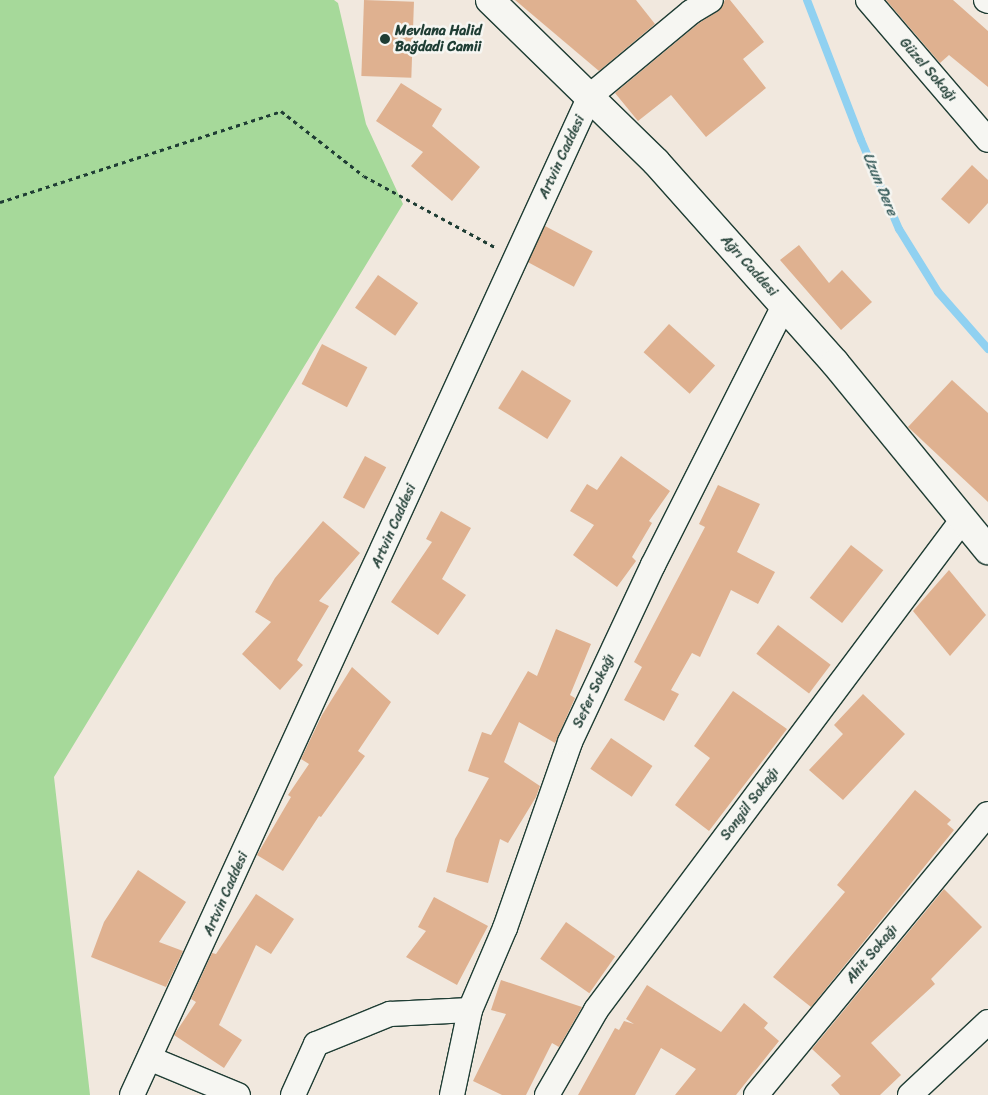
<!DOCTYPE html>
<meta charset="utf-8">
<style>
body{margin:0}
#map{position:relative;width:988px;height:1095px;overflow:hidden;background:#f1e8de;font-family:Sriracha,sans-serif}
div>[style]{position:absolute}
.green>*{inset:0;background:#a6d99a}
.stream>*{height:8px;margin:-4px;padding:0 4px;transform-origin:4px;border-radius:4px;background:#90d1f1}
.building>*{inset:0;background:#dfb190;transform-origin:0 0}
.path>*{height:3px;margin-top:-1.5px;transform-origin:0;background:repeating-linear-gradient(90deg,#1f3d34 0 4px,transparent 0 8px)}
.roads{filter:drop-shadow(1px 0 #1f3d34) drop-shadow(-1px 0 #1f3d34) drop-shadow(0 1px #1f3d34) drop-shadow(0 -1px #1f3d34)}
.minor>*{height:24px;margin:-12px;padding:0 12px;transform-origin:12px;border-radius:12px;background:#f6f6f2}
.secondary>*{height:28px;margin:-14px;padding:0 14px;transform-origin:14px;border-radius:14px;background:#f6f6f2}
.dots>*{width:14px;height:14px;translate:-50% -50%;box-sizing:border-box;border:2px solid #f6f6f2;border-radius:50%}
span{translate:-50% -50%;white-space:nowrap;text-align:center;line-height:1.15;-webkit-text-stroke:5px #f6f6f2;paint-order:stroke}
.poi-label{font-size:14px;color:#1f3d34;font-weight:700}
.left{translate:0 -50%;text-align:left}
.street-label{font-size:14px;color:#1f3d34}
.water-label{font-size:15px;color:#365b5a;font-style:italic}
</style>
<div id="map">
<div class="green">
<i style="clip-path:polygon(0 0,334px 0,338px 3px,366px 124px,403px 204px,54px 777px,90px 1095px,0 1095px)"></i>
</div>
<div class="stream">
<i style="left:807px;top:0;width:150px;rotate:68.9deg"></i>
<i style="left:861px;top:140px;width:97px;rotate:66.9deg"></i>
<i style="left:899px;top:229px;width:74px;rotate:58.2deg"></i>
<i style="left:938px;top:292px;width:76px;rotate:48.7deg"></i>
</div>
<div class="building">
<i style="left:364px;top:0;width:50px;height:76px;rotate:2deg"></i>
<i style="clip-path:polygon(515px 0,636px 0,655px 24px,599px 71px)"></i>
<i style="clip-path:polygon(725px 0,730px 0,764px 42px,743px 59px,766px 88px,706px 137px,671px 95px,638px 121px,615px 93px,699px 23px,718px 11px)"></i>
<i style="clip-path:polygon(886px 0,953px 0,988px 31px,988px 87px,949px 55px,940px 63px)"></i>
<i style="clip-path:polygon(401px 83px,442px 109px,432px 126px,480px 167px,452px 201px,411px 166px,423px 152px,376px 121px)"></i>
<i style="clip-path:polygon(972px 165px,988px 180px,988px 203px,969px 224px,941px 199px)"></i>
<i style="left:545px;top:226px;width:54px;height:40px;rotate:28deg"></i>
<i style="clip-path:polygon(799px 245px,829px 283px,842px 270px,872px 302px,841px 330px,780px 260px)"></i>
<i style="left:378px;top:275px;width:49px;height:40px;rotate:35deg"></i>
<i style="left:669px;top:324px;width:62px;height:38px;rotate:42deg"></i>
<i style="left:322px;top:344px;width:51px;height:45px;rotate:27deg"></i>
<i style="left:522px;top:370px;width:58px;height:45px;rotate:32deg"></i>
<i style="clip-path:polygon(952px 380px,988px 413px,988px 502px,908px 427px)"></i>
<i style="left:365px;top:456px;width:24px;height:47px;rotate:28deg"></i>
<i style="clip-path:polygon(621px 456px,670px 491px,649px 521px,652px 523px,632px 557px,636px 561px,617px 587px,573px 555px,594px 525px,570px 511px,587px 484px,597px 490px)"></i>
<i style="clip-path:polygon(718px 485px,760px 504px,737px 552px,775px 572px,758px 604px,731px 590px,700px 657px,692px 653px,671px 690px,679px 694px,664px 721px,624px 700px,642px 667px,634px 662px,705px 527px,699px 524px)"></i>
<i style="clip-path:polygon(441px 511px,471px 528px,442px 579px,466px 595px,438px 635px,391px 602px,432px 542px,426px 539px)"></i>
<i style="clip-path:polygon(323px 521px,360px 553px,319px 601px,329px 606px,297px 660px,303px 665px,280px 690px,242px 654px,271px 622px,255px 612px,275px 578px)"></i>
<i style="left:851px;top:545px;width:41px;height:67px;rotate:38deg"></i>
<i style="clip-path:polygon(949px 570px,986px 615px,950px 656px,913px 611px)"></i>
<i style="left:778px;top:625px;width:66px;height:36px;rotate:37deg"></i>
<i style="clip-path:polygon(556px 629px,591px 644px,570px 695px,575px 698px,555px 743px,519px 722px,504px 762px,540px 786px,536px 797px,508px 843px,500px 839px,488px 883px,446px 872px,455px 839px,489px 778px,468px 771px,482px 732px,491px 735px,528px 671px,537px 676px)"></i>
<i style="clip-path:polygon(352px 667px,391px 702px,358px 751px,365px 756px,321px 817px,319px 816px,283px 871px,257px 855px,291px 797px,288px 795px,309px 764px,301px 759px,322px 715px)"></i>
<i style="clip-path:polygon(733px 691px,787px 729px,709px 831px,675px 805px,710px 758px,694px 746px)"></i>
<i style="clip-path:polygon(863px 694px,905px 734px,843px 800px,809px 770px,843px 734px,834px 725px)"></i>
<i style="left:611px;top:738px;width:50px;height:37px;rotate:34deg"></i>
<i style="clip-path:polygon(915px 790px,951px 820px,947px 824px,954px 830px,811px 1007px,773px 977px,845px 892px,837px 885px)"></i>
<i style="clip-path:polygon(138px 870px,186px 902px,159px 942px,183px 951px,166px 987px,91px 957px,104px 922px)"></i>
<i style="clip-path:polygon(944px 889px,982px 927px,931px 979px,935px 984px,871px 1043px,901px 1075px,880px 1095px,840px 1095px,831px 1085px,841px 1076px,812px 1049px)"></i>
<i style="clip-path:polygon(256px 894px,294px 919px,271px 954px,256px 945px,219px 1025px,242px 1040px,224px 1068px,174px 1035px,196px 1002px,191px 999px,212px 953px,216px 954px)"></i>
<i style="clip-path:polygon(434px 897px,488px 926px,457px 985px,406px 957px,426px 931px,418px 927px)"></i>
<i style="left:566px;top:922px;width:60px;height:45px;rotate:35deg"></i>
<i style="clip-path:polygon(501px 980px,582px 1007px,559px 1047px,552px 1043px,526px 1095px,502px 1095px,473px 1081px,506px 1014px,491px 1010px)"></i>
<i style="clip-path:polygon(647px 985px,721px 1032px,744px 1003px,768px 1023px,764px 1028px,779px 1041px,736px 1095px,675px 1095px,696px 1069px,661px 1048px,635px 1095px,578px 1095px,615px 1028px,619px 1030px,624px 1021px,634px 1024px,626px 1019px)"></i>
</div>
<div class="path">
<i style="left:0;top:202px;width:295px;rotate:-17.9deg"></i>
<i style="left:281px;top:111px;width:105px;rotate:38.1deg"></i>
<i style="left:364px;top:176px;width:149px;rotate:28.5deg"></i>
</div>
<div class="roads">
<div class="minor">
<i style="left:868px;top:0;width:184px;rotate:49.4deg"></i>
<i style="left:986px;top:0;width:2px;rotate:27deg"></i>
<i style="left:151px;top:1059px;width:94px;rotate:22.5deg"></i>
<i style="left:132px;top:1095px;width:1099px;rotate:-65.37deg"></i>
<i style="left:590px;top:96px;width:131px;rotate:-39.7deg"></i>
<i style="left:691px;top:12px;width:23px;rotate:-31deg"></i>
<i style="left:293px;top:1095px;width:56px;rotate:-65.7deg"></i>
<i style="left:316px;top:1044px;width:80px;rotate:-22.1deg"></i>
<i style="left:390px;top:1014px;width:80px;rotate:-2.9deg"></i>
<i style="left:452px;top:1095px;width:87px;rotate:-78deg"></i>
<i style="left:470px;top:1010px;width:89px;rotate:-66.9deg"></i>
<i style="left:505px;top:928px;width:197px;rotate:-70.7deg"></i>
<i style="left:570px;top:742px;width:195px;rotate:-64.9deg"></i>
<i style="left:653px;top:565px;width:290px;rotate:-63.2deg"></i>
<i style="left:547px;top:1095px;width:98px;rotate:-60deg"></i>
<i style="left:596px;top:1010px;width:613px;rotate:-53.22deg"></i>
<i style="left:756px;top:1095px;width:364px;rotate:-50.5deg"></i>
<i style="left:910px;top:1095px;width:107px;rotate:-43.1deg"></i>
</div>
<div class="secondary">
<i style="left:490px;top:0;width:232px;rotate:44.3deg"></i>
<i style="left:656px;top:162px;width:269px;rotate:48.3deg"></i>
<i style="left:835px;top:363px;width:242px;rotate:50.7deg"></i>
</div>
</div>
<div class="dots">
<i style="left:385px;top:39px;background:#1f3d34"></i>
</div>
<div class="poi-label">
<span class="left" style="left:395px;top:39px">Mevlana Halid<br>Bağdadi Camii</span>
</div>
<div class="street-label">
<span style="left:928px;top:70px;rotate:49deg">Güzel Sokağı</span>
<span style="left:562px;top:157px;rotate:-65deg">Artvin Caddesi</span>
<span style="left:749px;top:266px;rotate:48deg">Ağrı Caddesi</span>
<span style="left:394px;top:526px;rotate:-66deg">Artvin Caddesi</span>
<span style="left:594px;top:691px;rotate:-65deg">Sefer Sokağı</span>
<span style="left:750px;top:804px;rotate:-53deg">Songül Sokağı</span>
<span style="left:226px;top:894px;rotate:-66deg">Artvin Caddesi</span>
<span style="left:872px;top:954px;rotate:-50deg">Ahit Sokağı</span>
</div>
<div class="water-label">
<span style="left:880px;top:184px;rotate:67deg">Uzun Dere</span>
</div>
</div>
